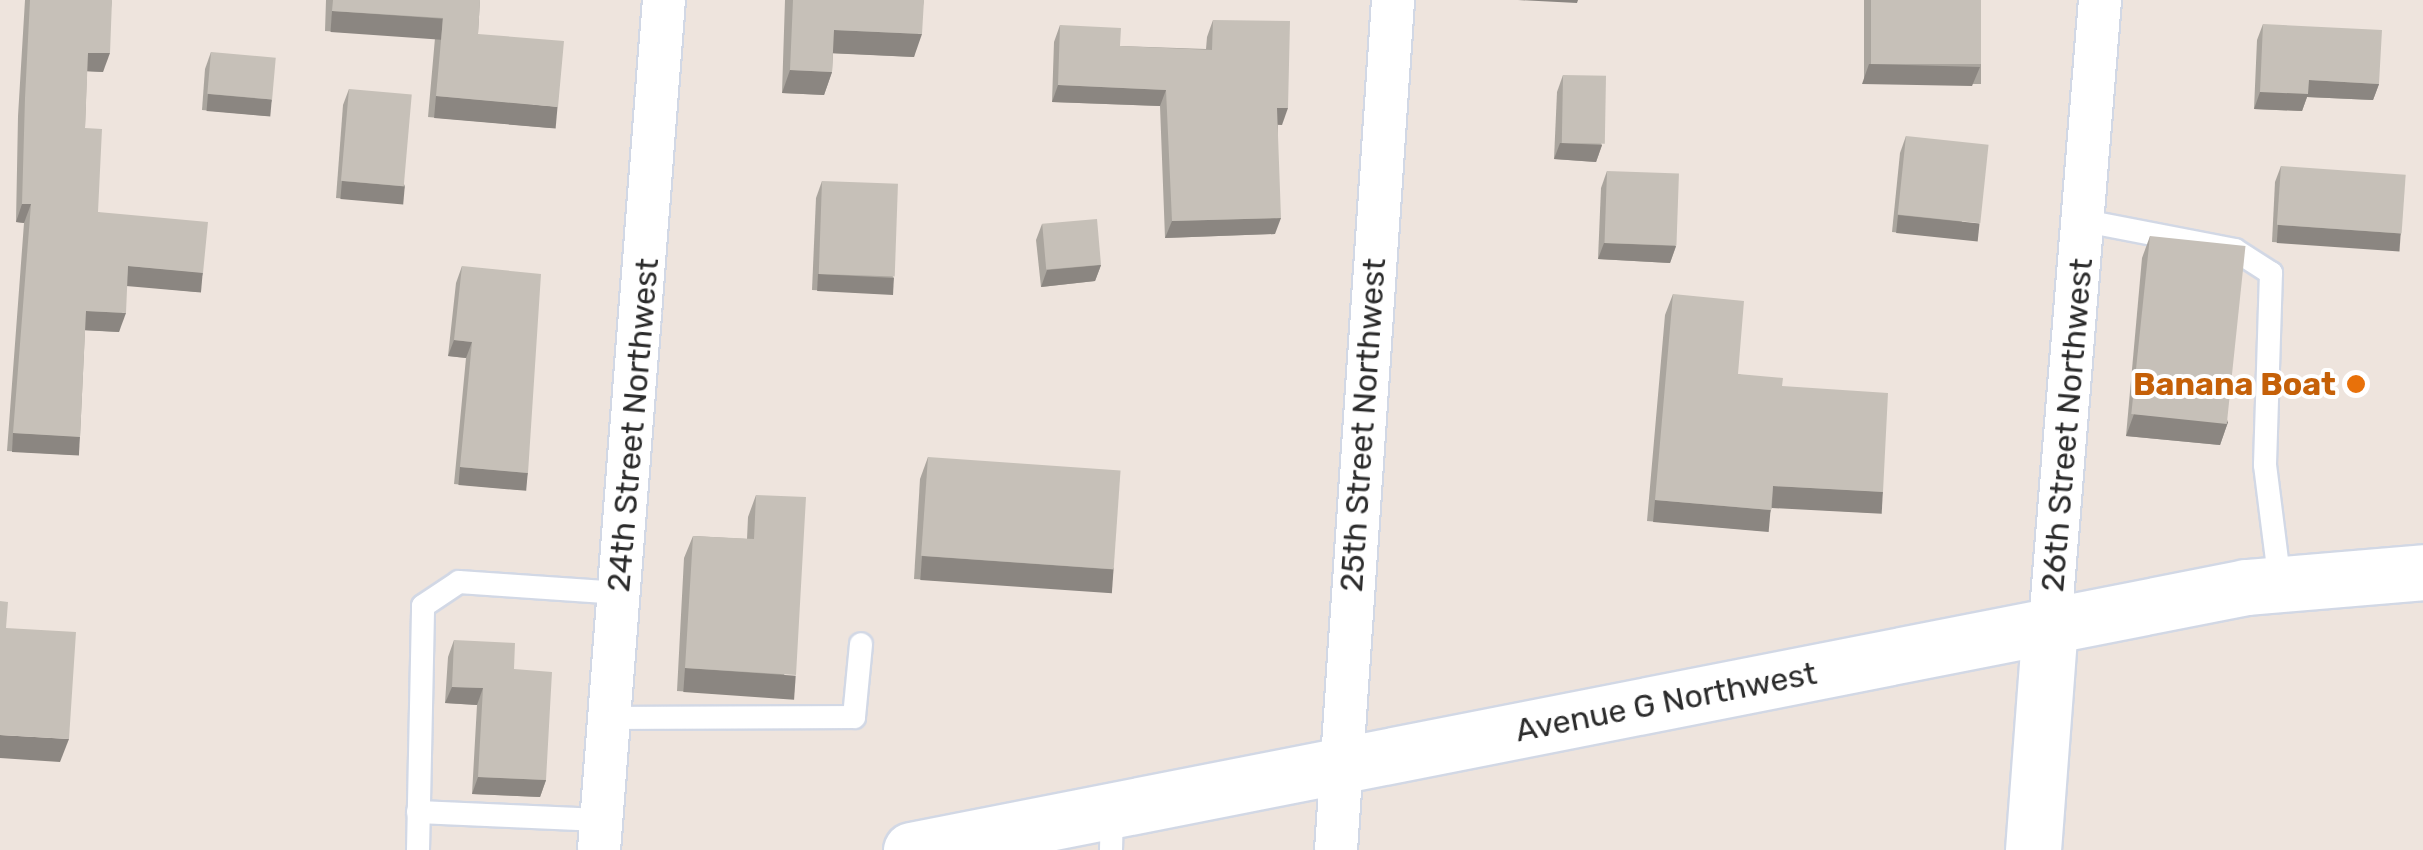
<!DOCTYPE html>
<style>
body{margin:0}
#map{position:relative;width:2423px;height:850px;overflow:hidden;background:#eee4dd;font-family:Rubik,sans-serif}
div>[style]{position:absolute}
.roads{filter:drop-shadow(2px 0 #d2d8e5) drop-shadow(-2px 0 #d2d8e5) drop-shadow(0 2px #d2d8e5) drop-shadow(0 -2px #d2d8e5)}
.lane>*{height:22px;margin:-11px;padding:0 11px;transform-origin:11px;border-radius:11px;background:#fff}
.street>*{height:42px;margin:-21px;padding:0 21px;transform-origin:21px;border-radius:21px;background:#fff}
.secondary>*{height:55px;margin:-27.5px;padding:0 27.5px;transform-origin:27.5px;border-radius:27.5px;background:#fff}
.wall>*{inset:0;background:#aaa59e;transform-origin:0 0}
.shaded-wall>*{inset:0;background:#8b8681;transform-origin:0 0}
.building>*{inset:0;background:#c6c0b8;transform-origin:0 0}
.dots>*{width:28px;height:28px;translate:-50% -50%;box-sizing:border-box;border:5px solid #fff;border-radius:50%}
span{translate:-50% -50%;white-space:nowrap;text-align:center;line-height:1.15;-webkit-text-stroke:8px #fff;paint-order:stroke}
.food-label{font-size:32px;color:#c56008;font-weight:700}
.right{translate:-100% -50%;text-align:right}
.street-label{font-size:32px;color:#2b2b2b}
</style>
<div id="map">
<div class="roads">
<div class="lane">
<i style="left:2085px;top:221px;width:153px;rotate:10.9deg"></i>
<i style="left:2235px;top:250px;width:43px;rotate:32.6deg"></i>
<i style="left:2271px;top:273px;width:192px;rotate:91.8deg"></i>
<i style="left:2265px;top:465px;width:119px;rotate:82.8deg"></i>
<i style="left:610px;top:718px;width:244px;rotate:-0.2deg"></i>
<i style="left:854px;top:717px;width:73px;rotate:-84.5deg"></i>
<i style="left:418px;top:812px;width:183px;rotate:2.5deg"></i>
<i style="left:418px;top:850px;width:244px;rotate:-88.8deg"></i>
<i style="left:423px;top:606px;width:43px;rotate:-33.7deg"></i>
<i style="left:459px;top:582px;width:161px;rotate:3.9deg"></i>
<i style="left:1111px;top:850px;width:40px;rotate:-88.6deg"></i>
</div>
<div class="street">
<i style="left:2050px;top:624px;width:626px;rotate:-85.42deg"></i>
<i style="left:599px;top:850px;width:852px;rotate:-85.63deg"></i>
<i style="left:1336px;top:850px;width:852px;rotate:-86.16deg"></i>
</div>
<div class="secondary">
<i style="left:911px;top:850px;width:1361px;rotate:-11.14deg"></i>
<i style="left:2246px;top:587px;width:178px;rotate:-4.8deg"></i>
<i style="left:2033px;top:850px;width:227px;rotate:-85.7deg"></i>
</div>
</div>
<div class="wall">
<i style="clip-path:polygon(25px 0,112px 0,103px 72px,87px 71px,85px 128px,98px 212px,203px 273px,197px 292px,127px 285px,119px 332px,85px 330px,80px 437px,74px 455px,7px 451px,24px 223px,16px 222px,18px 116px)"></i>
<i style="clip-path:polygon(326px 0,480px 0,478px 34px,551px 128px,428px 117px,435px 38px,325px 31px)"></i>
<i style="clip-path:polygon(785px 0,924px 0,914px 57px,833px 53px,832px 72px,824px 95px,782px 93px)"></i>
<i style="left:1864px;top:0;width:117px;height:84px"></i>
<i style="clip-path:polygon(1213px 20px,1282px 125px,1278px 125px,1275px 234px,1165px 238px,1160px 106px,1052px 102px,1054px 42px,1060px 25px,1120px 46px,1206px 49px,1207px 37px)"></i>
<i style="clip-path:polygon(2263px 24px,2379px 84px,2373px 100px,2307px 97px,2302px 111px,2254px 109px,2257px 40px)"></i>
<i style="clip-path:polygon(211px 52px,272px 100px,266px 116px,202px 110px,205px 69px)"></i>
<i style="clip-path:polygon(1563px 75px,1602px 145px,1596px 162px,1554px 159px,1557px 92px)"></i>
<i style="clip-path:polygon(349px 89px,405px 186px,399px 203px,336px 198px,343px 105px)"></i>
<i style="clip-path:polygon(1906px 136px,1974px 240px,1892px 232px,1900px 153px)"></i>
<i style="clip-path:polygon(2281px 166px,2401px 233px,2395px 249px,2272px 242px,2275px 182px)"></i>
<i style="clip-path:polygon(1607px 171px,1676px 246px,1670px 263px,1598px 259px,1601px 188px)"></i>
<i style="clip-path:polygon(822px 181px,894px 278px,888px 294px,812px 290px,816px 198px)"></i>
<i style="clip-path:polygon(1042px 224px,1101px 265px,1095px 281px,1041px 287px,1036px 240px)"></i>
<i style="clip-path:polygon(2150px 236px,2228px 422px,2220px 445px,2126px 436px,2142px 258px)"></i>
<i style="clip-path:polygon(462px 266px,528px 473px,522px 490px,454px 484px,466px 358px,448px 356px,456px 283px)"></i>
<i style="clip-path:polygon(1673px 294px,1738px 374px,1782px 386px,1883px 492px,1875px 513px,1772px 507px,1764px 531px,1647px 521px,1665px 315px)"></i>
<i style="clip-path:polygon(928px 457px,1114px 568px,1106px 591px,914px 579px,920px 479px)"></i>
<i style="clip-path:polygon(756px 495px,788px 698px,677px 691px,684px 558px,693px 536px,747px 539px,748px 517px)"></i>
<i style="clip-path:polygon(454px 640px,514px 669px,546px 780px,540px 797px,472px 794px,477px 705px,445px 703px,448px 657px)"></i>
</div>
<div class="shaded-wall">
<i style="clip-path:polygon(1518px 0,1578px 0,1577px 3px)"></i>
<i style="left:332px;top:11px;width:111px;height:21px;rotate:4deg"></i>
<i style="clip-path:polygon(834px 30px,922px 34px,914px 57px,826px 53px)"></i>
<i style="clip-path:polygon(88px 53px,110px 53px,103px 72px,81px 71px)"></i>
<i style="clip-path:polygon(1869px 64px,1980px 67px,1972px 86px,1862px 84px)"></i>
<i style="clip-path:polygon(790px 70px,832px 72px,824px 95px,782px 93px)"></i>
<i style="clip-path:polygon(2309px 80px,2379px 84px,2373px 100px,2307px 97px,2302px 111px,2254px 109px,2260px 92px)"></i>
<i style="clip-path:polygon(1058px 85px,1166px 90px,1160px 106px,1052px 102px)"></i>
<i style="left:208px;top:94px;width:64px;height:17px;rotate:5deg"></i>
<i style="left:436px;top:96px;width:122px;height:22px;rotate:5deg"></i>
<i style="clip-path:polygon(1277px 108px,1288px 108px,1282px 125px,1271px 124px)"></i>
<i style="clip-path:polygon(1560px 143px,1602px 145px,1596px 162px,1554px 159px)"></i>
<i style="left:342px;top:181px;width:63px;height:18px;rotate:5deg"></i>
<i style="clip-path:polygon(22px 204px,31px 204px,24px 223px,16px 222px)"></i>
<i style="left:1898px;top:215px;width:82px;height:18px;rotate:6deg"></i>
<i style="clip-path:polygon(1281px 218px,1275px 234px,1165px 238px,1172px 221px)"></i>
<i style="left:2278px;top:225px;width:123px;height:18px;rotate:4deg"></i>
<i style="clip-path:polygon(1604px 243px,1676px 246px,1670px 263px,1598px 259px)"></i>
<i style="clip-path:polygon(1101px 265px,1095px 281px,1041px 287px,1047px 270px)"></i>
<i style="left:128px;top:266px;width:75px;height:20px;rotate:5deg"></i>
<i style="left:818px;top:274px;width:76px;height:17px;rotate:3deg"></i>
<i style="clip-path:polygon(86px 311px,126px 313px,119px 332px,80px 330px)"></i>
<i style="clip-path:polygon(454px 340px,472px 342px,466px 358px,448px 356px)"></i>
<i style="clip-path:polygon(2134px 414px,2228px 422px,2220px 445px,2126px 436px)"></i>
<i style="left:13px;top:433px;width:67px;height:19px;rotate:3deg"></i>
<i style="left:460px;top:467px;width:68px;height:18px;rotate:5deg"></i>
<i style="left:1773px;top:486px;width:110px;height:22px;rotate:3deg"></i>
<i style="left:1655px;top:500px;width:116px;height:22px;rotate:5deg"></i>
<i style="left:922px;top:556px;width:192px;height:24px;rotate:4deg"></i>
<i style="left:685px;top:668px;width:111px;height:24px;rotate:4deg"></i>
<i style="clip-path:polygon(452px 687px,483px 688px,477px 705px,445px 703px)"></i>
<i style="clip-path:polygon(0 735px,69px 739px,60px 762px,0 758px)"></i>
<i style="clip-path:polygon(478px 777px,546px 780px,540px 797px,472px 794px)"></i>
</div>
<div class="building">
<i style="clip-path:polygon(30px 0,112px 0,110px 53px,88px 53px,85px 128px,102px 129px,98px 212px,208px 222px,203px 273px,128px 266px,126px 313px,86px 311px,80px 437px,13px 433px,31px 204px,22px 204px,25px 98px)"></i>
<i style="clip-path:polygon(333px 0,480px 0,478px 34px,564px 41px,558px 107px,436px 96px,443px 18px,332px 11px)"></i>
<i style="clip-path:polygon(793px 0,924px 0,922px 34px,834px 30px,832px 72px,790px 70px)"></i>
<i style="left:1871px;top:0;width:110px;height:64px"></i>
<i style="clip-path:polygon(1213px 20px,1290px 21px,1288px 108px,1277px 108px,1281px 218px,1172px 221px,1166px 90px,1058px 85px,1060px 25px,1121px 28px,1120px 46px,1212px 50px)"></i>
<i style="clip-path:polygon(2263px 24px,2382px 30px,2379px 84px,2309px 80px,2308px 94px,2260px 92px)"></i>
<i style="left:211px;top:52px;width:65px;height:42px;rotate:5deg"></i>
<i style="left:1563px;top:75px;width:43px;height:68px;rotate:1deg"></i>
<i style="left:349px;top:89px;width:63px;height:92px;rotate:5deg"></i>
<i style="left:1906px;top:136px;width:83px;height:79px;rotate:6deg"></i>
<i style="left:2281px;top:166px;width:125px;height:59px;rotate:4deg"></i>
<i style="left:1607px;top:171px;width:72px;height:72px;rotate:2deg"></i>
<i style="left:822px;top:181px;width:76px;height:93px;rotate:2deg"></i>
<i style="left:1097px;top:219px;width:46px;height:55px;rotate:85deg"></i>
<i style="left:2150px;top:236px;width:96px;height:179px;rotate:6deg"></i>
<i style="clip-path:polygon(462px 266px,541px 274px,528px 473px,460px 467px,472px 342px,454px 340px)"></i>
<i style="clip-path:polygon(1673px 294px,1744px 301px,1738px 374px,1783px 378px,1782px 386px,1888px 393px,1883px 492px,1773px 486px,1771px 510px,1655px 500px)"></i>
<i style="left:928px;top:457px;width:193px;height:99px;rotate:4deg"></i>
<i style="clip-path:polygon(756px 495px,806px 497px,796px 675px,685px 668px,693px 536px,754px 539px)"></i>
<i style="clip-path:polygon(0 601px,8px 602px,6px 628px,76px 632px,69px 739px,0 735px)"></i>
<i style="clip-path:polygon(454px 640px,515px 643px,514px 669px,552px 672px,546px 780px,478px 777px,483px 688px,452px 687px)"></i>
</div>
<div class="dots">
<i style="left:2356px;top:384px;background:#e8710a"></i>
</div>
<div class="food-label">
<span class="right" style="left:2336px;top:384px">Banana Boat</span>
</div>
<div class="street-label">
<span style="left:633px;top:425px;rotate:-85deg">24th Street Northwest</span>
<span style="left:1363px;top:425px;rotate:-86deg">25th Street Northwest</span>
<span style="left:2067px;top:425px;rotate:-85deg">26th Street Northwest</span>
<span style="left:1666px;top:702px;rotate:-11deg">Avenue G Northwest</span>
</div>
</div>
